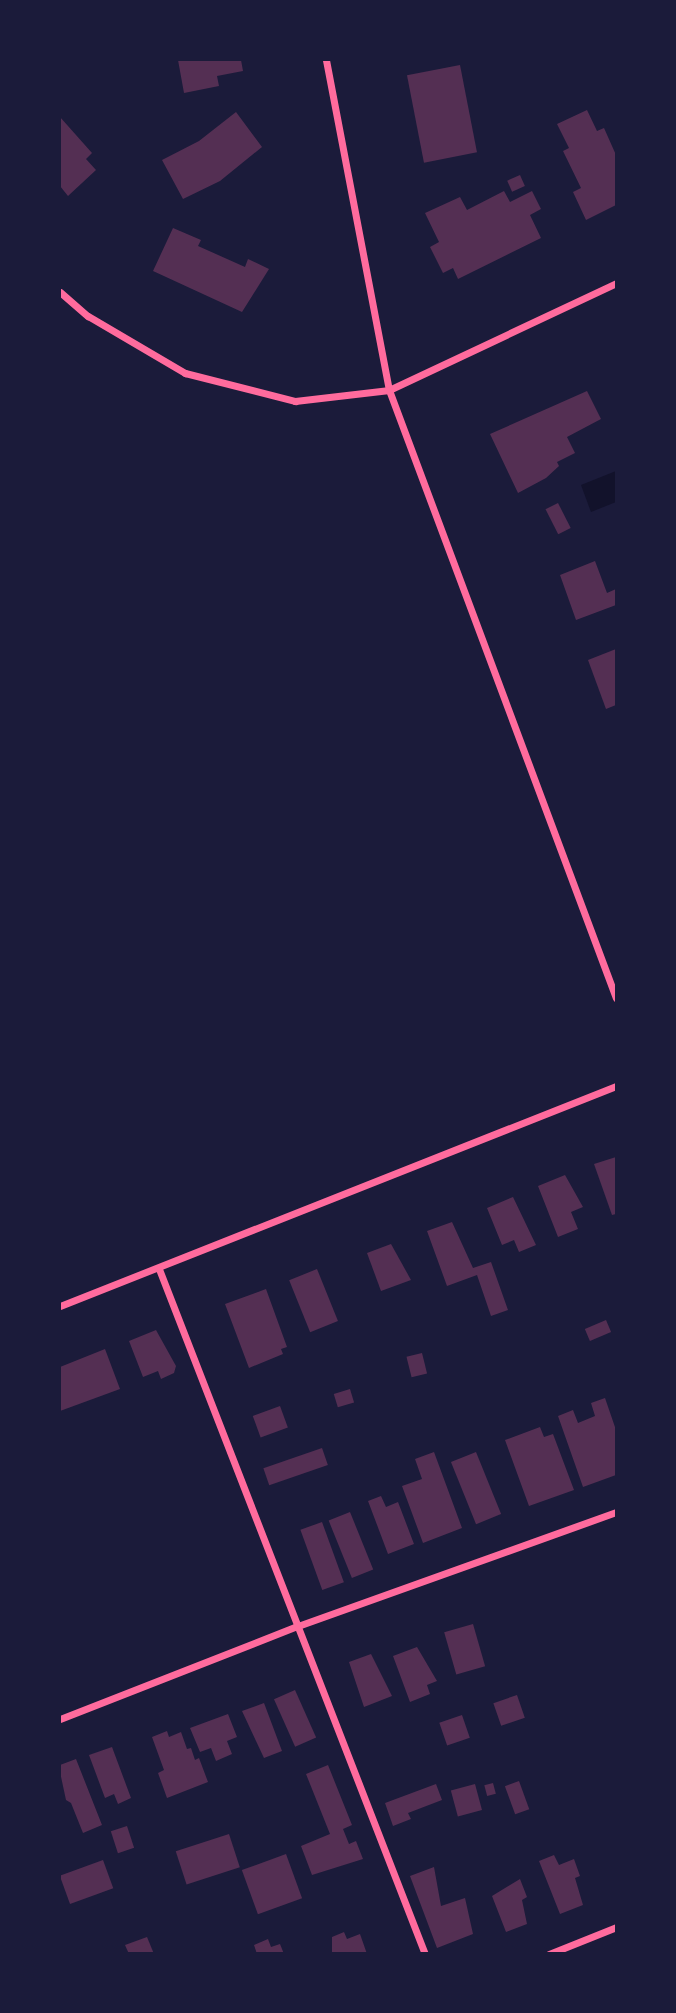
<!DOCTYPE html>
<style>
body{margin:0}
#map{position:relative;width:676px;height:2013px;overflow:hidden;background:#1b1b3a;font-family:Karla,sans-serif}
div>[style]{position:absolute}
.water>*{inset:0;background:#12122b}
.building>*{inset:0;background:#542f53;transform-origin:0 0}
.minor>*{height:7px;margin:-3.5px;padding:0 3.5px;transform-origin:3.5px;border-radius:3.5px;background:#ff6b9d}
span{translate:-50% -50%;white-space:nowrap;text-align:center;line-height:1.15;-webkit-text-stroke:7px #1b1b3a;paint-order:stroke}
.frame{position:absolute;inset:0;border:61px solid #1b1b3a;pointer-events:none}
</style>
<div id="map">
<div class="water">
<i style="clip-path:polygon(616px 471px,616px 502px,591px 512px,581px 485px)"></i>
</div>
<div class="building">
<i style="clip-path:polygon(178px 60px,241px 60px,243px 71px,217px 76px,219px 86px,184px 93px)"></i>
<i style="left:460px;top:65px;width:89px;height:54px;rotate:79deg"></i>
<i style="clip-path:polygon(587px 110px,597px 131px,604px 128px,616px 155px,616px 205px,586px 220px,573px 192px,581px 188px,563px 151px,569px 148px,557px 124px)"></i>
<i style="clip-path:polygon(236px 112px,262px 147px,220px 181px,183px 199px,162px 160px,199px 141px)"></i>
<i style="clip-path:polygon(60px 117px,92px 153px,86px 159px,96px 170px,68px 196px,60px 186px)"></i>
<i style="left:520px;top:175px;width:12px;height:14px;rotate:66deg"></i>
<i style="clip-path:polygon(504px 191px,510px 202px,532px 191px,541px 209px,530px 215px,541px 238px,458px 279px,453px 268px,443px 273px,430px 247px,439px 242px,425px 213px,460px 197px,467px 210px)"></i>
<i style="clip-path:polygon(173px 228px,201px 240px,198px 246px,245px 267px,248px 259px,269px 269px,242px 312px,153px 271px)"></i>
<i style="clip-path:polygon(587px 391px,601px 419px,567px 437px,575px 453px,557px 462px,559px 466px,546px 478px,518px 493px,490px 434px)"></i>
<i style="left:558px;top:503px;width:28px;height:14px;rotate:63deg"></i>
<i style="clip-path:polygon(595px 561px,607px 593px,616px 589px,616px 605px,576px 620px,560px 575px)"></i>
<i style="clip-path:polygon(616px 649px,616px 705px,606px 709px,588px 660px)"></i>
<i style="clip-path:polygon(616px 1157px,616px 1214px,612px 1215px,594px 1164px)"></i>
<i style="clip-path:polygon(565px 1175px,583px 1207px,571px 1212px,578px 1229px,558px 1237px,538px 1186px)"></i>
<i style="clip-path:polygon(513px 1197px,536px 1245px,519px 1252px,514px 1240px,502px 1245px,487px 1208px)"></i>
<i style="clip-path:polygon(452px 1222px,473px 1268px,491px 1262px,508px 1310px,491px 1316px,477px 1275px,447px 1286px,427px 1231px)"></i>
<i style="clip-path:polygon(391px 1244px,411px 1280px,381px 1291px,367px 1253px)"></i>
<i style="left:317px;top:1269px;width:56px;height:30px;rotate:68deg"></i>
<i style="clip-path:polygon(266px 1289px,287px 1347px,281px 1349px,283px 1354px,249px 1368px,225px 1304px)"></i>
<i style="left:606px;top:1320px;width:13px;height:23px;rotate:67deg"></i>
<i style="clip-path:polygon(156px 1330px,176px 1366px,174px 1373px,161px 1379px,158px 1371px,143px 1377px,129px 1341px)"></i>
<i style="clip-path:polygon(105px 1349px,120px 1389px,60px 1411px,60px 1367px)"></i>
<i style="left:422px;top:1353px;width:21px;height:16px;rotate:76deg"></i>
<i style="left:350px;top:1389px;width:14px;height:17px;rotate:73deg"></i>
<i style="clip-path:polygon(605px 1398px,616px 1430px,616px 1475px,583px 1487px,558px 1416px,573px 1410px,578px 1423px,595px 1416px,591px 1403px)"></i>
<i style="left:280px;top:1406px;width:23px;height:29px;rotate:70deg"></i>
<i style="clip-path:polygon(540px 1427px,544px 1437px,553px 1434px,574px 1490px,529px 1506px,505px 1440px)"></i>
<i style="left:322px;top:1448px;width:18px;height:62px;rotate:71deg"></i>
<i style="clip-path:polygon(434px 1452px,462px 1528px,423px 1543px,402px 1486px,422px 1479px,415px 1459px)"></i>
<i style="left:476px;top:1452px;width:67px;height:27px;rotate:68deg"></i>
<i style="clip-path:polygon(381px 1496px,386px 1507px,398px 1502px,414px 1544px,388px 1554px,368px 1501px)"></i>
<i style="left:350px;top:1512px;width:62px;height:23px;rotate:68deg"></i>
<i style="left:322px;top:1522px;width:64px;height:23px;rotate:70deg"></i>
<i style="left:473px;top:1624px;width:44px;height:30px;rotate:74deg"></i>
<i style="clip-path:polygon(417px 1647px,437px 1681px,427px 1685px,430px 1694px,410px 1702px,393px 1656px)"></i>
<i style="clip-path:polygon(371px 1654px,392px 1696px,364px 1707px,349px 1662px)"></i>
<i style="left:295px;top:1690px;width:52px;height:23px;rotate:66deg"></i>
<i style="left:517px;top:1695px;width:24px;height:25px;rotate:71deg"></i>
<i style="clip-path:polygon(264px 1703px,282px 1751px,264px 1758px,242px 1711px)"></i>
<i style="clip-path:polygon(228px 1714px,237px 1737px,227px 1741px,232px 1754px,216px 1761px,211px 1748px,200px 1752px,190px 1728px)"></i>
<i style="left:462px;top:1715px;width:24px;height:24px;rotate:71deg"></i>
<i style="clip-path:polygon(167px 1731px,169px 1737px,181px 1732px,187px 1749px,191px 1748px,195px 1760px,199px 1758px,208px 1782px,167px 1798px,158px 1773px,164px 1770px,152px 1737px)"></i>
<i style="clip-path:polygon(112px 1747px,131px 1798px,118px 1804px,114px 1794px,105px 1798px,89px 1755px)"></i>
<i style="clip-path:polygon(76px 1759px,102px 1825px,83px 1833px,71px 1803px,66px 1800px,60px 1772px,60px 1765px)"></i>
<i style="clip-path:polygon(328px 1765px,352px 1825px,343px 1829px,349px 1844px,356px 1841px,363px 1859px,312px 1875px,301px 1846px,330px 1834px,306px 1774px)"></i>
<i style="left:519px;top:1781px;width:30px;height:15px;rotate:70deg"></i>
<i style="left:493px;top:1783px;width:11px;height:9px;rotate:75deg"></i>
<i style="clip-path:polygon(436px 1784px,442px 1800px,408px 1813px,411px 1819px,393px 1826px,385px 1803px)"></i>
<i style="left:475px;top:1784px;width:27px;height:25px;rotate:75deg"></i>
<i style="left:127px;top:1826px;width:23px;height:17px;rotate:72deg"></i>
<i style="left:229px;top:1834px;width:35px;height:56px;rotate:72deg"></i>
<i style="left:286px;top:1854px;width:47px;height:47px;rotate:70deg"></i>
<i style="clip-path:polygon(554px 1855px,559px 1865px,574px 1859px,580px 1876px,575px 1878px,583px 1905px,560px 1914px,539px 1861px)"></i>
<i style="left:103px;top:1860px;width:30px;height:46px;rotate:70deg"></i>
<i style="clip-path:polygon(434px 1867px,441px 1906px,465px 1898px,473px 1934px,437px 1948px,410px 1876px)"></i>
<i style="clip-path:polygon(520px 1879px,527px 1897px,522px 1900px,527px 1924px,506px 1932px,492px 1896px)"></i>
<i style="clip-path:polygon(344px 1932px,347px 1939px,360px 1934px,367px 1954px,332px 1954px,332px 1937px)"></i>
<i style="clip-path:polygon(147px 1937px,154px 1954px,129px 1954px,125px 1945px)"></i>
<i style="clip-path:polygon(268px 1939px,271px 1947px,280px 1944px,284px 1954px,257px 1954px,254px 1945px)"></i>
</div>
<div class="minor">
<i style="left:326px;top:60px;width:336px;rotate:79.2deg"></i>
<i style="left:389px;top:390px;width:649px;rotate:69.53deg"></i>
<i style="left:60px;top:292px;width:37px;rotate:41deg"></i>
<i style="left:88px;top:316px;width:113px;rotate:30.4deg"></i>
<i style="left:185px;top:373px;width:114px;rotate:14.3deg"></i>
<i style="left:295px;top:401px;width:95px;rotate:-6.7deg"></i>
<i style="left:389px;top:390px;width:251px;rotate:-25.2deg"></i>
<i style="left:159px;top:1269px;width:735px;rotate:68.78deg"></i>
<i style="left:60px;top:1306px;width:598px;rotate:-21.59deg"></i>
<i style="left:60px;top:1719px;width:252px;rotate:-21.4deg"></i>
<i style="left:295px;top:1627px;width:341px;rotate:-19.7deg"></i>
<i style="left:549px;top:1954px;width:72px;rotate:-21.9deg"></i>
</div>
<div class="frame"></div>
</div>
